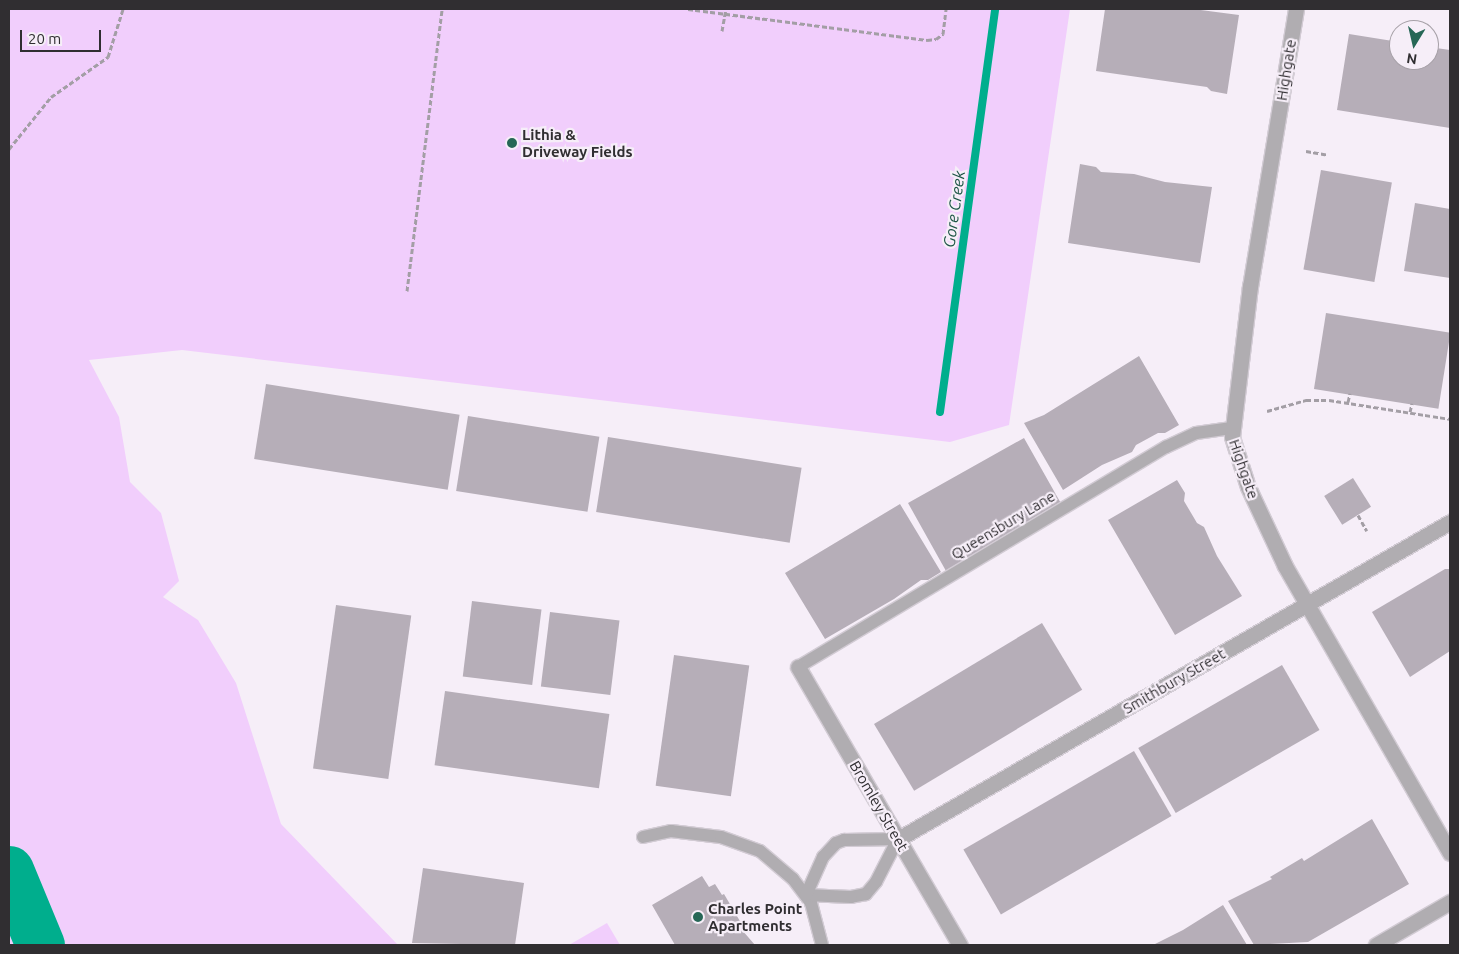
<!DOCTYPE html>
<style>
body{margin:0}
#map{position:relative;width:1459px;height:954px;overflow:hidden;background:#f6eef8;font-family:Ubuntu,sans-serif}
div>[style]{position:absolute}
.green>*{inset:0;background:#f1cefc}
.stream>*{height:8px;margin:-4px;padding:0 4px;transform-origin:4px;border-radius:4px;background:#00ae8d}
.river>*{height:49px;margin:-24.5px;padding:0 24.5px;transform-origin:24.5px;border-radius:24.5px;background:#00ae8d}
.building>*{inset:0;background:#b6aeb8;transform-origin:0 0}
.path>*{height:3px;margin-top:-1.5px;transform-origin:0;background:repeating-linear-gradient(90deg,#a39ea5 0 5px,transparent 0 7.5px)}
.roads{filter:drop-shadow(1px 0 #d2cbd4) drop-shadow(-1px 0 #d2cbd4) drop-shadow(0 1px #d2cbd4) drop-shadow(0 -1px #d2cbd4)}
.service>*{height:12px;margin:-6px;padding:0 6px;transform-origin:6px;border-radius:6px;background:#b0adb1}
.minor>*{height:15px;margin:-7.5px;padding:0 7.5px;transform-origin:7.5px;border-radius:7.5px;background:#b0adb1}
.dots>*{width:14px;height:14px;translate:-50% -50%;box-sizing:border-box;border:2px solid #f6eef8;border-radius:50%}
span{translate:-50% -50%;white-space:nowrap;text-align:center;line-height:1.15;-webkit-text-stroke:4.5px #f6eef8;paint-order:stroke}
.street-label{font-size:15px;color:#302e31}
.poi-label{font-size:15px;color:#302e31;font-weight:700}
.left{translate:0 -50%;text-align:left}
.water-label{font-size:16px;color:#1c5445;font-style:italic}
.frame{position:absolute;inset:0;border:10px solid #302e31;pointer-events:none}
.north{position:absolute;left:1389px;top:20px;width:50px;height:50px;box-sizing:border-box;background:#f6eef8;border:1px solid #a7a1a8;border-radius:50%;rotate:189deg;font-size:14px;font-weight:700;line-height:20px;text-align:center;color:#302e31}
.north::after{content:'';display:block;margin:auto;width:18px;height:22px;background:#266756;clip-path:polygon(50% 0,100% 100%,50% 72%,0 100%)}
.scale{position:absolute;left:20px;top:30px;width:81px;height:22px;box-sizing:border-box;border:2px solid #302e31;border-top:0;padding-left:6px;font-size:15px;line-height:18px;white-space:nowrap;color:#302e31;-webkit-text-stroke:4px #f6eef8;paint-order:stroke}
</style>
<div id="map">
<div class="green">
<i style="clip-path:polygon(9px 9px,1070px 9px,1009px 425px,950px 442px,182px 350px,89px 360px,119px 417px,130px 482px,161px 513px,179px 581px,163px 597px,198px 620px,236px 683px,281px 824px,398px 945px,9px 945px)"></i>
<i style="clip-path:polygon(607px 923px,620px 945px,569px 945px)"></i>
</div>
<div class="stream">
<i style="left:940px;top:412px;width:407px;rotate:-82.2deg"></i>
</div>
<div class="river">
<i style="left:9px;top:870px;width:81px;rotate:67.5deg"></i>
</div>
<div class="building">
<i style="clip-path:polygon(1105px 9px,1193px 9px,1239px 15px,1227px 94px,1211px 91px,1207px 87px,1096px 71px)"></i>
<i style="clip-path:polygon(1349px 34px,1399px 42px,1399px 60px,1429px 60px,1429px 47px,1450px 50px,1450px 128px,1337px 110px)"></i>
<i style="clip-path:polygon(1080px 164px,1096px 167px,1101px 172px,1134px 174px,1165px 182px,1212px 187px,1200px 263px,1068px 243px)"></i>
<i style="left:1321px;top:170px;width:72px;height:101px;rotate:10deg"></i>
<i style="clip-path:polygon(1415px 203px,1450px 209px,1450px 278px,1404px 271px)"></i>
<i style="left:1326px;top:313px;width:126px;height:77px;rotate:9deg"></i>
<i style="clip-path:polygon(1139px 356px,1179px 425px,1165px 433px,1158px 433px,1136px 445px,1132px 452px,1102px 465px,1063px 490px,1024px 423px,1044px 415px)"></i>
<i style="left:266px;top:384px;width:196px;height:76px;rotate:9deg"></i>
<i style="left:468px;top:416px;width:133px;height:76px;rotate:9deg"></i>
<i style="left:608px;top:437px;width:196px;height:76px;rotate:9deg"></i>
<i style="clip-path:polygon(1024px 438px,1063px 507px,1043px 514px,946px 571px,908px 503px)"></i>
<i style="left:1353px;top:478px;width:34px;height:34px;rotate:58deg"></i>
<i style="clip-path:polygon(1177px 480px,1185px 493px,1184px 501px,1197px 523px,1204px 527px,1217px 556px,1242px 596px,1175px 635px,1108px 520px)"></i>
<i style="clip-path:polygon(900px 504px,941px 572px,928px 580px,921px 580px,894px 599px,825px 639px,785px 573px)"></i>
<i style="clip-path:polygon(1445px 569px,1450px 569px,1450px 651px,1410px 677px,1372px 612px)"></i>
<i style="left:472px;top:601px;width:70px;height:76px;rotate:7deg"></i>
<i style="left:336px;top:605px;width:76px;height:165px;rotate:8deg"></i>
<i style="left:550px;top:612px;width:70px;height:75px;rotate:7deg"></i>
<i style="left:1042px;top:623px;width:78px;height:196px;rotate:59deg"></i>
<i style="left:674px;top:655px;width:76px;height:132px;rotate:8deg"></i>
<i style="left:1282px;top:665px;width:75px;height:166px;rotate:60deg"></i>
<i style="left:445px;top:691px;width:166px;height:75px;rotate:8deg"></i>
<i style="left:1134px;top:751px;width:75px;height:197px;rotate:60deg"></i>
<i style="clip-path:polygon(1372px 819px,1409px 884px,1308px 942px,1254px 945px,1228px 901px,1272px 879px,1270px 877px,1302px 858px,1304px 861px)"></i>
<i style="clip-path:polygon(423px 868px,524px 883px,515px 945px,412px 943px)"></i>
<i style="clip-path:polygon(702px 876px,709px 887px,715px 884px,722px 895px,724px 894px,744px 928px,742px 930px,755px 945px,675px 945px,652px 905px)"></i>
<i style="clip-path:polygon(1223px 905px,1247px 945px,1153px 945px,1183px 930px)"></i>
</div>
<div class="path">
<i style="left:688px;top:9px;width:241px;rotate:7.4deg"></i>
<i style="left:927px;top:40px;width:9px;rotate:-6deg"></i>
<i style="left:936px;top:39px;width:9px;rotate:-36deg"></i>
<i style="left:943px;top:34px;width:25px;rotate:-83deg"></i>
<i style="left:722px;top:31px;width:22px;rotate:-80deg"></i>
<i style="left:9px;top:149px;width:67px;rotate:-51.1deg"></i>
<i style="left:51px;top:97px;width:70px;rotate:-35.1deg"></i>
<i style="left:108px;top:57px;width:50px;rotate:-72.6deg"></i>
<i style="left:1306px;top:151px;width:22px;rotate:10deg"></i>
<i style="left:407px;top:291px;width:284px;rotate:-82.9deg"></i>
<i style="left:1348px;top:402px;width:9px;rotate:-77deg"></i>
<i style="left:1267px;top:411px;width:41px;rotate:-15.8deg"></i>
<i style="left:1306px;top:400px;width:23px"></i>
<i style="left:1329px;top:400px;width:122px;rotate:8.9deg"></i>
<i style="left:1410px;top:412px;width:9px;rotate:-77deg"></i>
<i style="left:1358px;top:515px;width:18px;rotate:61deg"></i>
</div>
<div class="roads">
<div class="service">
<i style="left:798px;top:667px;width:429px;rotate:-30.9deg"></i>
<i style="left:1166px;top:447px;width:33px;rotate:-25deg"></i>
<i style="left:1196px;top:433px;width:36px;rotate:-8deg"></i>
<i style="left:643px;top:837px;width:29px;rotate:-12deg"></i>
<i style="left:671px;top:831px;width:50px;rotate:6.8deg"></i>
<i style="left:721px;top:837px;width:41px;rotate:19.7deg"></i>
<i style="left:760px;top:851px;width:43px;rotate:40.3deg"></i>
<i style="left:793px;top:879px;width:30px;rotate:53deg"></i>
<i style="left:811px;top:903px;width:43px;rotate:75.3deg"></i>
<i style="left:898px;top:839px;width:48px;rotate:117.1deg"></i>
<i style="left:876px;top:882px;width:16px;rotate:130deg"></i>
<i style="left:866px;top:894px;width:15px;rotate:169deg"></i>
<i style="left:851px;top:897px;width:45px;rotate:-177.5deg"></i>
<i style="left:806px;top:895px;width:42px;rotate:-65.9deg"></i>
<i style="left:823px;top:857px;width:19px;rotate:-47deg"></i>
<i style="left:836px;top:843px;width:9px;rotate:-21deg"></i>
<i style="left:844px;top:840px;width:54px;rotate:-1.1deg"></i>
</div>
<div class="minor">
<i style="left:1296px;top:9px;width:281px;rotate:99.4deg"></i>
<i style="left:1250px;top:286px;width:152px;rotate:96.8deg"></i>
<i style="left:1232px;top:437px;width:52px;rotate:72.3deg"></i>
<i style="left:1248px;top:487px;width:87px;rotate:64.9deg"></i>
<i style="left:1285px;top:566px;width:331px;rotate:60.1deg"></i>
<i style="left:798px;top:667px;width:322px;rotate:59.8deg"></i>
<i style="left:898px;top:839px;width:637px;rotate:-29.87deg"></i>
<i style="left:1376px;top:945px;width:86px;rotate:-30.2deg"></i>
</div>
</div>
<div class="dots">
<i style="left:512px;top:143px;background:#266756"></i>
<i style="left:698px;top:917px;background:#266756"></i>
</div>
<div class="street-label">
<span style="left:1286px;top:70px;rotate:-81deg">Highgate</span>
<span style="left:1244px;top:469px;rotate:71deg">Highgate</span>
<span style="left:1003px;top:525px;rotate:-31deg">Queensbury Lane</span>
<span style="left:1174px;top:681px;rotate:-30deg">Smithbury Street</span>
<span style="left:879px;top:806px;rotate:60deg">Bromley Street</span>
</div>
<div class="poi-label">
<span class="left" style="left:522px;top:143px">Lithia &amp;<br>Driveway Fields</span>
<span class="left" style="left:708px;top:917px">Charles Point<br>Apartments</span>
</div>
<div class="water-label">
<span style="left:954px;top:209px;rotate:-82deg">Gore Creek</span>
</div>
<div class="frame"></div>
<div class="north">N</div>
<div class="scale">20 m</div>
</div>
